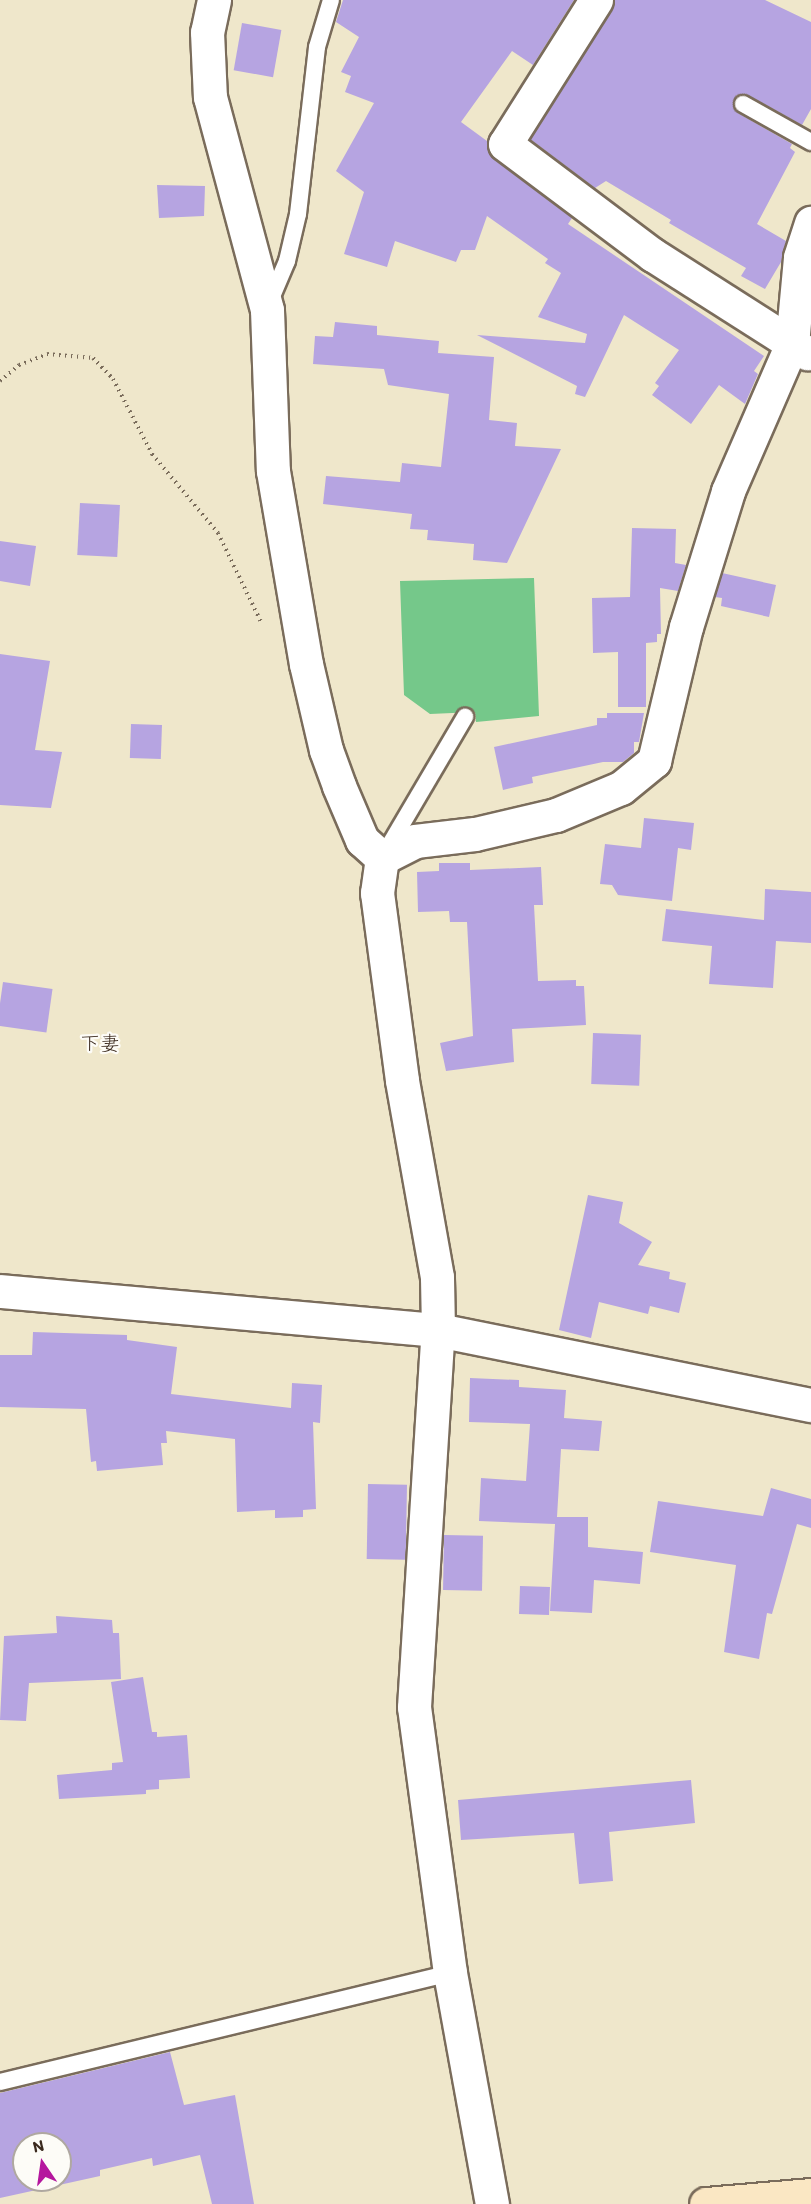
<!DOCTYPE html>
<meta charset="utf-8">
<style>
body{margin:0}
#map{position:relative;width:811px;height:2204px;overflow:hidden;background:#efe7cb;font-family:Itim,"Klee One",sans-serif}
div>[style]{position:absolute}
.green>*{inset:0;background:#75c88a}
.building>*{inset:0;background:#b6a4e1;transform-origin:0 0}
.path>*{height:4px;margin-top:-2px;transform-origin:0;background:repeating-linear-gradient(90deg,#7a6c5b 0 1.5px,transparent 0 6px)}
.roads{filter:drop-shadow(2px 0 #7a6c5b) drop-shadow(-2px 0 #7a6c5b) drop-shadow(0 2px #7a6c5b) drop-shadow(0 -2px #7a6c5b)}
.lane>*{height:16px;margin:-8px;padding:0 8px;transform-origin:8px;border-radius:8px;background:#fff}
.street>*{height:33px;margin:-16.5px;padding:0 16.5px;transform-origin:16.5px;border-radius:16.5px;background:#fff}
.secondary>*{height:33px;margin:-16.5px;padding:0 16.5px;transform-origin:16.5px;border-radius:16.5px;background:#fae7c3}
span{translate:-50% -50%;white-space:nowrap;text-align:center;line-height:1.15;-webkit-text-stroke:4.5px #fdfcf7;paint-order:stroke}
.neighbourhood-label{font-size:20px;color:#3b2a1e}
.north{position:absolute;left:12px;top:2132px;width:60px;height:60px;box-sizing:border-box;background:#fdfcf7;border:2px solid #afa8a0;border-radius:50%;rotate:347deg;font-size:16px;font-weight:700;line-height:24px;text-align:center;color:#3b2a1e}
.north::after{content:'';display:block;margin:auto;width:21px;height:27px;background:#b5179e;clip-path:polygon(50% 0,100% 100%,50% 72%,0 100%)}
</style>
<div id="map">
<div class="green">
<i style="clip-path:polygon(534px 578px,539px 716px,476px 722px,475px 712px,430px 714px,404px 695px,400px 581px)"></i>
</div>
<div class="building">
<i style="clip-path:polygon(343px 0,574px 0,533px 65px,512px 51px,461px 122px,487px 141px,494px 159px,572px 218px,568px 224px,764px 356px,754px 371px,758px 374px,745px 404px,719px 385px,691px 424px,652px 395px,659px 386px,655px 383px,679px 350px,624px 315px,585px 397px,575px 394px,577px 386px,477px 335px,585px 343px,587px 334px,538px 317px,561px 273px,545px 263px,548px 259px,487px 216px,475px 250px,461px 250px,456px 262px,395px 241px,387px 267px,344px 254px,364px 192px,336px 171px,374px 103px,345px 92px,351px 76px,341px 72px,359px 37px,336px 22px)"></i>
<i style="clip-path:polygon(615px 0,765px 0,811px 22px,811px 109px,802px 125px,748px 95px,737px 95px,733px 104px,738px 113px,792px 144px,790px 148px,795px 152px,757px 224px,786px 241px,781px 262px,765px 289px,741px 276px,746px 268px,669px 223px,671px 220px,606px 181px,595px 188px,530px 139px)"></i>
<i style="left:242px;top:23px;width:40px;height:48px;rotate:10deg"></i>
<i style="clip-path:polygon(157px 185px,205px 186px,204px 216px,159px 218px)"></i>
<i style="clip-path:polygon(335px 322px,377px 326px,377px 335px,439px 341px,438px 353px,494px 357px,489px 420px,517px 423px,515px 446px,561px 449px,507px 563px,473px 560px,474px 544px,427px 540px,428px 530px,410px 529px,412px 514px,323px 504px,326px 476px,400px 482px,402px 463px,441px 467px,449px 394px,388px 385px,384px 369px,313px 364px,315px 336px,333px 337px)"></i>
<i style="left:80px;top:503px;width:40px;height:52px;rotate:3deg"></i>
<i style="clip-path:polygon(632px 528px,676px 529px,675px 563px,686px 565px,678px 591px,660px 588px,661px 634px,657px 634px,657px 642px,646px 643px,646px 707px,618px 707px,618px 652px,593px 653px,592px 598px,630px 597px)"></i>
<i style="clip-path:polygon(0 541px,36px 546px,30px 586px,0 581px)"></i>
<i style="clip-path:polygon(722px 573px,776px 585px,769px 617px,721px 606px,722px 598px,715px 597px)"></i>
<i style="clip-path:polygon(0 654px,50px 661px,35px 750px,62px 752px,51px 808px,0 805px)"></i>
<i style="clip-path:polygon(607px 713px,644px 713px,639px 742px,634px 742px,634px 753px,623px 762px,603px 762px,532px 777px,533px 783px,503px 790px,494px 747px,597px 725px,597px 718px,607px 718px)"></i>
<i style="left:131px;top:724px;width:31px;height:34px;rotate:2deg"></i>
<i style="clip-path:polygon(644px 818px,694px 823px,691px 850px,678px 848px,672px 901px,618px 895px,612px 885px,600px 884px,605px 844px,641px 848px)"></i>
<i style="clip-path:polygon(439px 863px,470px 863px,470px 870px,541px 867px,543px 905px,534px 905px,538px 981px,576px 980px,576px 986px,584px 986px,586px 1025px,512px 1029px,514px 1062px,446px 1071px,440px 1043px,473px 1036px,467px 922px,450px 922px,449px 911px,418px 912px,417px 872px,439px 871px)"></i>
<i style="clip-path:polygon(765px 889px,811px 892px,811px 943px,776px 941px,773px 988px,709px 984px,712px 946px,662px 941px,666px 909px,764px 920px)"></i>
<i style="left:3px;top:982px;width:50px;height:44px;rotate:8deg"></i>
<i style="left:593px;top:1033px;width:48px;height:51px;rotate:2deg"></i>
<i style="clip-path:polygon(588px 1195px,623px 1202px,619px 1223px,652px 1242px,638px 1265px,670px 1272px,669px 1279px,686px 1283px,679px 1313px,650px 1306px,648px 1314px,599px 1302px,591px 1338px,559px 1330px)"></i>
<i style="clip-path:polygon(33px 1332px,127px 1335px,127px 1340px,177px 1347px,171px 1394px,291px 1408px,292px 1383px,322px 1385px,320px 1423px,313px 1422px,316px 1509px,303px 1510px,303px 1517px,275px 1518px,275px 1510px,237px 1512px,235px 1439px,166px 1431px,167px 1443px,161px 1443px,163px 1465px,97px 1471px,96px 1461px,91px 1462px,86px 1409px,0 1407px,0 1355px,32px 1355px)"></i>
<i style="clip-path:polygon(470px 1378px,519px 1380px,519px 1387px,566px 1390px,564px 1418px,602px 1421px,599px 1451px,561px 1449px,557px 1517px,588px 1517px,588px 1547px,643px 1552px,640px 1584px,594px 1580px,592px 1613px,550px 1611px,555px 1524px,479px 1521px,481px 1478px,526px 1481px,530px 1424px,469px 1422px)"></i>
<i style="left:368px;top:1484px;width:39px;height:75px;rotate:1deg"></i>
<i style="clip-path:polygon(771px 1488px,811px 1499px,811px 1528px,797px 1524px,772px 1614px,767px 1613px,759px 1659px,724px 1652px,736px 1565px,650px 1552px,658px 1501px,763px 1516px)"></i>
<i style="left:444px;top:1535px;width:39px;height:55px;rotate:1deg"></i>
<i style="left:520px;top:1586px;width:30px;height:28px;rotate:2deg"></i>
<i style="clip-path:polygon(56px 1616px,112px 1620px,113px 1633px,119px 1633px,121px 1679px,29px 1683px,26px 1721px,0 1720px,4px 1636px,57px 1633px)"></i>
<i style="clip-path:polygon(143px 1677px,152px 1732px,157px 1732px,157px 1737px,187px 1735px,190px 1778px,159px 1780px,159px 1789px,146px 1790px,146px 1794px,59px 1799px,57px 1775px,112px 1770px,112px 1763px,123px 1762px,111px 1682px)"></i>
<i style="clip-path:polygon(691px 1780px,695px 1823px,609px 1832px,613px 1881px,579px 1884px,574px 1833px,461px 1840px,458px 1800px)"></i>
<i style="clip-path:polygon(evenodd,170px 2052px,184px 2105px,235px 2095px,254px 2204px,212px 2204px,200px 2155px,153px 2166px,152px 2158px,100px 2170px,100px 2176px,0 2198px,0 2093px,170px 2052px,24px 2144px,60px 2144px,60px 2180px,24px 2180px,24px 2144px)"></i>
</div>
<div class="path">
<i style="left:0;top:381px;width:25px;rotate:-40deg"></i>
<i style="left:19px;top:365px;width:30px;rotate:-21deg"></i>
<i style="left:47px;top:354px;width:46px;rotate:5deg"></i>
<i style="left:93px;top:358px;width:29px;rotate:46deg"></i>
<i style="left:113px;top:379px;width:85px;rotate:62.5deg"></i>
<i style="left:152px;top:454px;width:103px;rotate:50.1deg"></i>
<i style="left:218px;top:533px;width:101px;rotate:64.2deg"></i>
</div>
<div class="roads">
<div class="lane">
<i style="left:743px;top:104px;width:78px;rotate:29.2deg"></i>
<i style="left:268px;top:306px;width:49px;rotate:-67.1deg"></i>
<i style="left:287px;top:261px;width:48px;rotate:-76.8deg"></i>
<i style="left:298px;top:214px;width:168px;rotate:-83.5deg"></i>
<i style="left:317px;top:47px;width:49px;rotate:-73.4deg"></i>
<i style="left:386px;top:851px;width:156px;rotate:-59.5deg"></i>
<i style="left:0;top:2082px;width:463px;rotate:-13.6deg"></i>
</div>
<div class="street">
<i style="left:214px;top:0;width:33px;rotate:102deg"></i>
<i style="left:207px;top:32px;width:65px;rotate:87.4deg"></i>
<i style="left:210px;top:97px;width:220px;rotate:75deg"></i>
<i style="left:267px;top:310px;width:161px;rotate:87.9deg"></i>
<i style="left:273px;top:471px;width:196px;rotate:80.3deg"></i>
<i style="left:306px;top:664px;width:88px;rotate:76.9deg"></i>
<i style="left:326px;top:750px;width:38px;rotate:70deg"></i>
<i style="left:339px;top:786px;width:59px;rotate:66.9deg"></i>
<i style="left:362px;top:840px;width:27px;rotate:42deg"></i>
<i style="left:596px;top:0;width:170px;rotate:122.3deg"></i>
<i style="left:505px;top:144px;width:185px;rotate:36.9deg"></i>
<i style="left:653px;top:255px;width:183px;rotate:32.5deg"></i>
<i style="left:0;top:1291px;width:440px;rotate:5.1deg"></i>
<i style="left:438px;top:1330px;width:380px;rotate:11.4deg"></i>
<i style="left:492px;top:2204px;width:235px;rotate:-100.3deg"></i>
<i style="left:450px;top:1973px;width:268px;rotate:-97.7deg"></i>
<i style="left:414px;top:1707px;width:378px;rotate:-86.4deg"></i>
<i style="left:438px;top:1330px;width:53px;rotate:-91.1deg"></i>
<i style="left:437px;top:1277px;width:200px;rotate:-100.1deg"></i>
<i style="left:402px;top:1080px;width:189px;rotate:-97.6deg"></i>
<i style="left:377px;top:893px;width:35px;rotate:-82deg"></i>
<i style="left:382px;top:858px;width:37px;rotate:-27deg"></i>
<i style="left:415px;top:841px;width:60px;rotate:-6.7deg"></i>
<i style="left:475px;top:834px;width:83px;rotate:-13.2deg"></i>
<i style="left:556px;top:815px;width:70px;rotate:-22.6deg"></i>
<i style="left:621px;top:788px;width:43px;rotate:-39.3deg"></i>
<i style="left:654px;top:761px;width:138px;rotate:-76.6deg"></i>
<i style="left:686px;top:627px;width:142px;rotate:-72.8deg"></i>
<i style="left:728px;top:491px;width:160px;rotate:-66.5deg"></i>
<i style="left:792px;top:344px;width:87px;rotate:-84.7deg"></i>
<i style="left:800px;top:257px;width:36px;rotate:-72deg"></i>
</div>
<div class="secondary">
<i style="left:706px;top:2204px;width:105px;rotate:-4.9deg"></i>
</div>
</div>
<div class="neighbourhood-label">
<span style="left:100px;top:1043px">下妻</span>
</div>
<div class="north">N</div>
</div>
